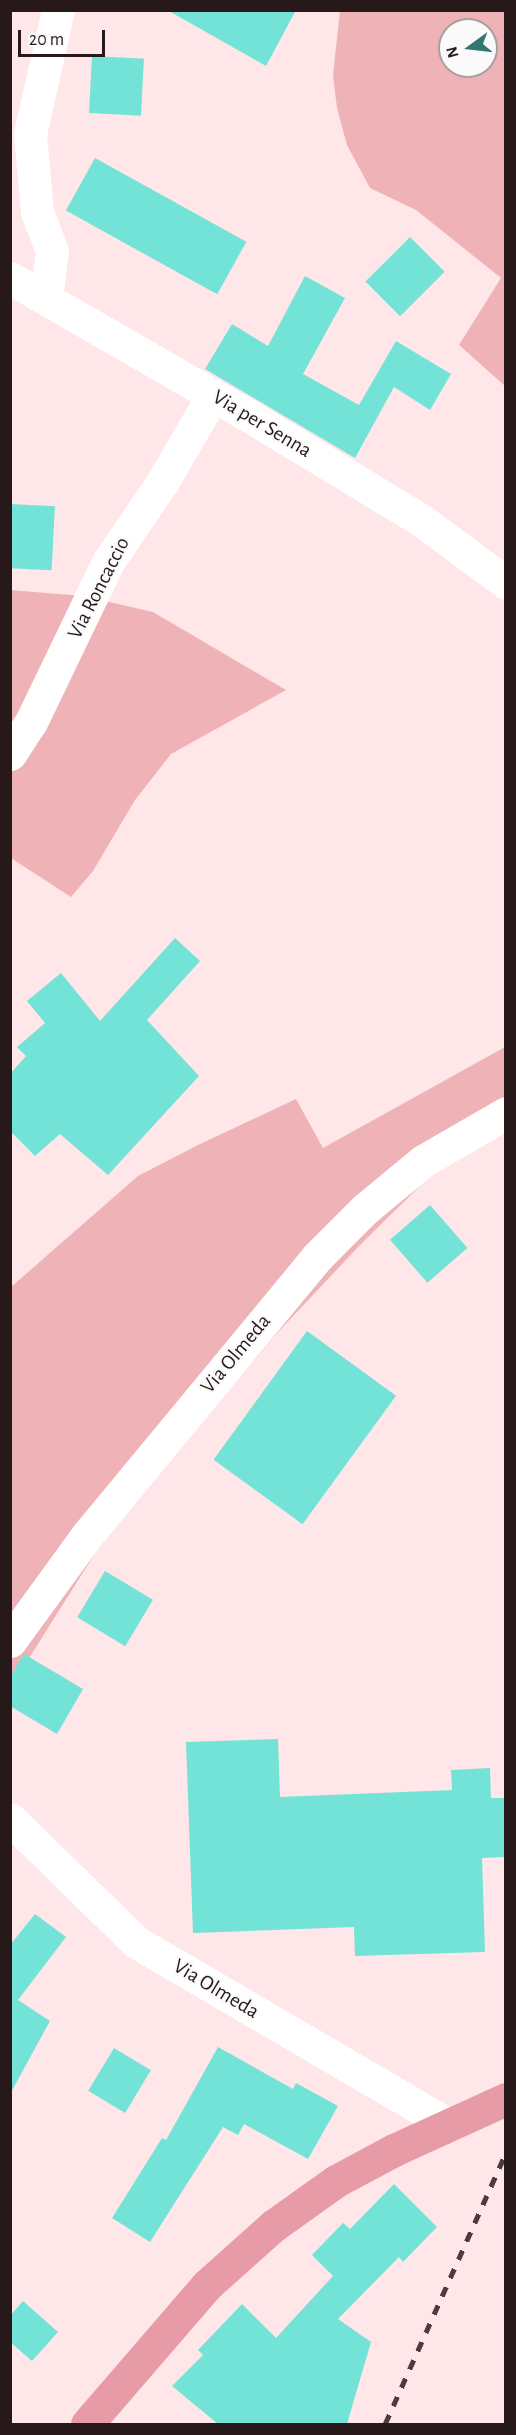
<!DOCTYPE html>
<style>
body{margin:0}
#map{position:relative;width:516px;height:2435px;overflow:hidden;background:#ffe6e8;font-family:"Alegreya Sans",sans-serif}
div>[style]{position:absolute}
.green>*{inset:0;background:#efb2b7}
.building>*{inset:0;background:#74e3d7;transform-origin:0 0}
.minor>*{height:33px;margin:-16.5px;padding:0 16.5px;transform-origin:16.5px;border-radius:16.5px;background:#fff}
.major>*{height:33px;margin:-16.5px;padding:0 16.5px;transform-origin:16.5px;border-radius:16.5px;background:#e79ba7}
.rail>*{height:4.5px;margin-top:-2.25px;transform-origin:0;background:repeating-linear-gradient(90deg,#4c3c3d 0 10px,transparent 0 20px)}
span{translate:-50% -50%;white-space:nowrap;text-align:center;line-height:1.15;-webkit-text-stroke:4.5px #fafafa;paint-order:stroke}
.street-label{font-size:21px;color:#27191a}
.frame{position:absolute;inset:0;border:12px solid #27191a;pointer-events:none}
.north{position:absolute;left:438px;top:18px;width:60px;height:60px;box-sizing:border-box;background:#fafafa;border:2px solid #a6a0a0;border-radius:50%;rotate:255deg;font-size:16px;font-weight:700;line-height:24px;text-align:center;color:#27191a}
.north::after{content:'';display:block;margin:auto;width:21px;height:27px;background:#2f7770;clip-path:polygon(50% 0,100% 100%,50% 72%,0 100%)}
.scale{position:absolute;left:18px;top:30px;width:87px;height:27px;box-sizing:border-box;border:3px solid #27191a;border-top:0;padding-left:8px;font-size:18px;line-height:21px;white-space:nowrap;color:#27191a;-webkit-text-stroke:4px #fafafa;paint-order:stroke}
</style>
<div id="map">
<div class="green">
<i style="clip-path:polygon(evenodd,340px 11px,505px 11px,505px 386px,459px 345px,501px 278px,416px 210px,370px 188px,347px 145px,337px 108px,333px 75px,340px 11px,450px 30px,486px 30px,486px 66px,450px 66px,450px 30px)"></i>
<i style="clip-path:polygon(10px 590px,83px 596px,153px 612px,286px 690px,171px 754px,135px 800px,93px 871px,71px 897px,11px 858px)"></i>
<i style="clip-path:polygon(505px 1047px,505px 1118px,493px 1125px,426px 1180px,362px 1243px,277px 1333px,104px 1539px,26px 1663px,11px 1700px,11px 1287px,138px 1176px,198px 1145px,296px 1099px,323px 1148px)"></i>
</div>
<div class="building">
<i style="clip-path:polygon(167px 10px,296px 10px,266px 66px)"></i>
<i style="left:92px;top:56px;width:52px;height:57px;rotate:3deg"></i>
<i style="left:95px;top:158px;width:173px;height:60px;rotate:29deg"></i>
<i style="left:410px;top:237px;width:49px;height:63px;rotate:45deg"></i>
<i style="clip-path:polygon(305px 276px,345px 298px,303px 374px,359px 405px,396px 341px,451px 374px,430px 410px,394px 387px,355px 458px,205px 369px,232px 324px,268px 346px)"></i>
<i style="left:10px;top:504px;width:45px;height:64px;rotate:3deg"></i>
<i style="clip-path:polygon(175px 938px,200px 961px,147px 1020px,199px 1076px,108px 1175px,60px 1134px,35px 1156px,10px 1131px,10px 1074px,26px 1056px,17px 1047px,45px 1023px,27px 1001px,61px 973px,100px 1021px)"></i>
<i style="left:430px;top:1205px;width:57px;height:53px;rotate:49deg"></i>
<i style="left:307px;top:1331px;width:110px;height:159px;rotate:36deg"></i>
<i style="left:105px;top:1571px;width:56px;height:54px;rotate:31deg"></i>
<i style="clip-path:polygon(24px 1654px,83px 1689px,57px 1734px,10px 1706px,10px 1677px)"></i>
<i style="clip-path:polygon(278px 1739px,280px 1797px,452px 1790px,451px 1770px,490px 1768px,491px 1798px,506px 1798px,506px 1857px,482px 1858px,485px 1952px,355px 1956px,354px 1927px,193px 1933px,186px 1742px)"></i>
<i style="clip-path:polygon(35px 1914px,66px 1937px,18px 2000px,50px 2021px,10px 2094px,10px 1945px)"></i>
<i style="clip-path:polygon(218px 2047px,293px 2089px,296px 2083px,338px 2106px,308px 2159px,244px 2124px,238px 2135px,223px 2127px,150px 2242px,112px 2218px,162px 2138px,166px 2140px)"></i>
<i style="left:114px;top:2048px;width:43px;height:50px;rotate:31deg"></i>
<i style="clip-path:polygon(394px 2184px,437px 2227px,403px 2262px,399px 2257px,338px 2319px,371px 2342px,347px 2424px,218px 2424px,172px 2386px,203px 2355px,198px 2350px,242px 2304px,276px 2338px,333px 2276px,312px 2255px,343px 2223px,350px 2229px)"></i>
<i style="clip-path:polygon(23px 2301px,58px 2332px,32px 2361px,10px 2342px,10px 2316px)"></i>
</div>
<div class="minor">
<i style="left:10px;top:278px;width:272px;rotate:30deg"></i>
<i style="left:246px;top:414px;width:205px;rotate:31.2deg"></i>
<i style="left:421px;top:520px;width:106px;rotate:36.5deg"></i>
<i style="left:46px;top:297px;width:46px;rotate:-82.6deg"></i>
<i style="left:52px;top:251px;width:42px;rotate:-111deg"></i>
<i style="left:37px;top:212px;width:78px;rotate:-95.1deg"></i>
<i style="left:30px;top:134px;width:127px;rotate:-77.3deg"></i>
<i style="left:10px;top:754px;width:38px;rotate:-57deg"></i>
<i style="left:31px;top:722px;width:178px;rotate:-64.3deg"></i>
<i style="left:108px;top:562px;width:98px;rotate:-55.8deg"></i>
<i style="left:163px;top:481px;width:99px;rotate:-59.8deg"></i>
<i style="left:10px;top:1641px;width:132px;rotate:-53.9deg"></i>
<i style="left:88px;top:1534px;width:359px;rotate:-50.4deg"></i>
<i style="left:317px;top:1257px;width:68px;rotate:-45deg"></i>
<i style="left:365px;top:1209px;width:75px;rotate:-39.6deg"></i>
<i style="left:423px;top:1161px;width:96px;rotate:-30deg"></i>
<i style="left:10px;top:1819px;width:176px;rotate:44.3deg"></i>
<i style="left:136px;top:1942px;width:360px;rotate:30.3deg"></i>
</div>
<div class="major">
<i style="left:87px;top:2424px;width:184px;rotate:-49.2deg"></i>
<i style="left:207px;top:2285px;width:89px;rotate:-41.8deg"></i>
<i style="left:273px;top:2226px;width:77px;rotate:-35.5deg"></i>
<i style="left:336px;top:2181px;width:66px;rotate:-28.1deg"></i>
<i style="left:394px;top:2150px;width:123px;rotate:-24.5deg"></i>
</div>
<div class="rail">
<i style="left:385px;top:2424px;width:298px;rotate:-66deg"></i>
</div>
<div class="street-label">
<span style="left:262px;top:424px;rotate:31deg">Via per Senna</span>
<span style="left:99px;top:588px;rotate:-63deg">Via Roncaccio</span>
<span style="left:236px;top:1354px;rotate:-50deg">Via Olmeda</span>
<span style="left:216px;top:1989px;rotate:31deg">Via Olmeda</span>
</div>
<div class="frame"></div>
<div class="north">N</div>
<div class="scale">20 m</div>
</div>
